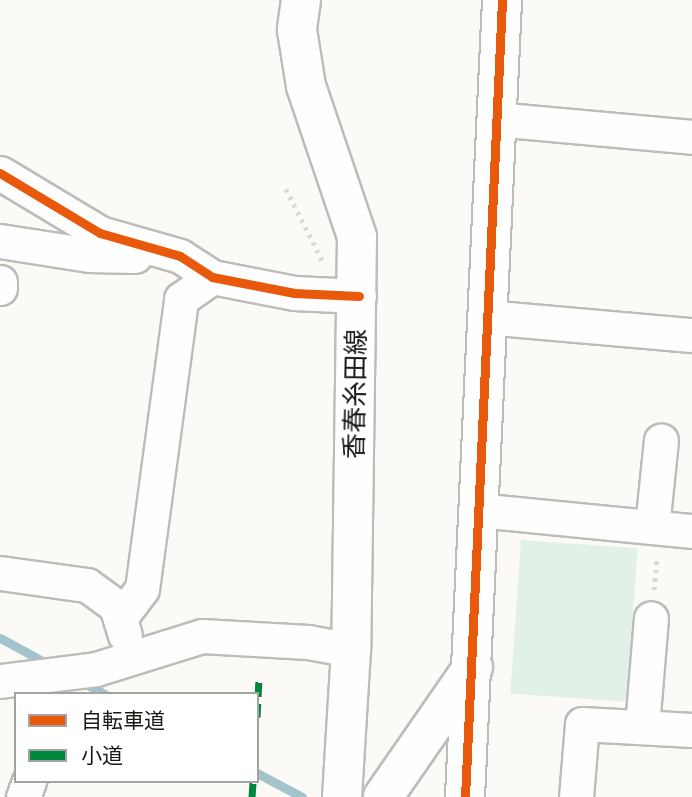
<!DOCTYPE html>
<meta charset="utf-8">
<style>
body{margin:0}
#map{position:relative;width:692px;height:797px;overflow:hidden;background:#fcfaf7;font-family:Spectral,"Noto Sans JP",serif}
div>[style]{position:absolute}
.green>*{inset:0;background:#e2f1e5;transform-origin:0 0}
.stream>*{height:9px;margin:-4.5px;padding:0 4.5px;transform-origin:4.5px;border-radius:4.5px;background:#a3c3cd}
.path>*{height:4.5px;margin-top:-2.25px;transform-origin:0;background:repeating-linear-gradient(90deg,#d8d8d7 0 3.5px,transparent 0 8.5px)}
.roads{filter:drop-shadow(2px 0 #bebcb9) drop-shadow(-2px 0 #bebcb9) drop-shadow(0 2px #bebcb9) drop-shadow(0 -2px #bebcb9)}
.minor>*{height:33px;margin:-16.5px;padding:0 16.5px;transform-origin:16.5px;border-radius:16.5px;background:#fffefe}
.tertiary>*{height:38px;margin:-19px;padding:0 19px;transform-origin:19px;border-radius:19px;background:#fffefe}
.secondary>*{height:38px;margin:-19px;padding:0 19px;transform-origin:19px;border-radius:19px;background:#fffefe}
.quiet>*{height:7px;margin-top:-3.5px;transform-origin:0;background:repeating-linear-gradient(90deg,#00873e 0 14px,transparent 0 21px)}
.cycleway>*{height:9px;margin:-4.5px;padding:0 4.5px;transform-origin:4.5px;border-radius:4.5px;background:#e8590c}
span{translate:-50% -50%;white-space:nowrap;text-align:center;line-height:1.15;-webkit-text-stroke:7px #fff;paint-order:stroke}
.street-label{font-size:26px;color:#1b1915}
.legend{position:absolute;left:14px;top:692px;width:245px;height:91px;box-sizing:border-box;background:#fff;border:2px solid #a4a3a1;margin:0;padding:9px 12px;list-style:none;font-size:21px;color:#1b1915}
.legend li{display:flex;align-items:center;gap:14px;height:35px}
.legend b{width:35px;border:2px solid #a4a3a1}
</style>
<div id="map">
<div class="green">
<i style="left:521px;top:540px;width:117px;height:154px;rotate:4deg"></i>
</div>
<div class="stream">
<i style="left:0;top:638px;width:55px;rotate:28.4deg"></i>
<i style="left:82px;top:682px;width:26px;rotate:28deg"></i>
<i style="left:257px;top:773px;width:51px;rotate:28.1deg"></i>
</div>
<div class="path">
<i style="left:286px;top:189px;width:80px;rotate:63.1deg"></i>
<i style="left:654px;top:590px;width:34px;rotate:-85deg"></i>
</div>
<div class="roads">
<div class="minor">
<i style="left:495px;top:119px;width:198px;rotate:5.2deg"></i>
<i style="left:0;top:173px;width:117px;rotate:31deg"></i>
<i style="left:100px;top:233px;width:83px;rotate:16deg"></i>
<i style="left:180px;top:256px;width:38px;rotate:33deg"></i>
<i style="left:212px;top:277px;width:84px;rotate:11deg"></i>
<i style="left:294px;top:293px;width:65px;rotate:2.6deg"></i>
<i style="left:0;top:241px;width:90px;rotate:8.9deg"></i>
<i style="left:89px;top:255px;width:46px;rotate:1.2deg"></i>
<i style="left:0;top:282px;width:6px;rotate:90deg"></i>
<i style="left:485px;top:317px;width:208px;rotate:5deg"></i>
<i style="left:477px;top:510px;width:216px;rotate:5.6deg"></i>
<i style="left:652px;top:527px;width:87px;rotate:-84.1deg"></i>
<i style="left:0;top:573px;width:88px;rotate:7.9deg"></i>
<i style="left:87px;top:585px;width:36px;rotate:36deg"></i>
<i style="left:116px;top:606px;width:30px;rotate:73deg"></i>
<i style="left:120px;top:618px;width:36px;rotate:-53deg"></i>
<i style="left:142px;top:589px;width:293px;rotate:-82.3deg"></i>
<i style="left:181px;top:299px;width:38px;rotate:-35deg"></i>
<i style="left:0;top:681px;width:97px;rotate:-7.1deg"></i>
<i style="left:96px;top:669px;width:111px;rotate:-17.3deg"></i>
<i style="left:202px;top:636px;width:106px;rotate:3.2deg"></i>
<i style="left:308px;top:642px;width:44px;rotate:10.5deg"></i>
<i style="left:642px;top:727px;width:109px;rotate:-85.3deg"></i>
<i style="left:23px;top:797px;width:17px;rotate:-69deg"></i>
<i style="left:576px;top:797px;width:73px;rotate:-85.3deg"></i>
<i style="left:582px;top:724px;width:110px;rotate:3.1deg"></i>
</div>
<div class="tertiary">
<i style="left:383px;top:797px;width:158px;rotate:-55.3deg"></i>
<i style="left:465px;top:797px;width:798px;rotate:-87.34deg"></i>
</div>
<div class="secondary">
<i style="left:301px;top:0;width:30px;rotate:98deg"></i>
<i style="left:297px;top:30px;width:57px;rotate:80.9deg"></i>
<i style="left:306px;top:86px;width:159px;rotate:71.3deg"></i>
<i style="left:357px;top:237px;width:413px;rotate:90.8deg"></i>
<i style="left:351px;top:650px;width:147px;rotate:93.5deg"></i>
</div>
</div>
<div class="quiet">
<i style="left:257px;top:717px;width:36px;rotate:-87deg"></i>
<i style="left:252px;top:797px;width:16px;rotate:-86deg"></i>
</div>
<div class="cycleway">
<i style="left:0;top:173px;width:117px;rotate:31deg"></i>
<i style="left:100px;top:233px;width:83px;rotate:16deg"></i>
<i style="left:180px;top:256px;width:38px;rotate:33deg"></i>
<i style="left:212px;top:277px;width:84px;rotate:11deg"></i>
<i style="left:294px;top:293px;width:65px;rotate:2.6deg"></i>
<i style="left:465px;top:797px;width:798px;rotate:-87.34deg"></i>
</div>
<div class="street-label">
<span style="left:357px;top:394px;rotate:-89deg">香春糸田線</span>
</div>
<ul class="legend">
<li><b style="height:9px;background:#e8590c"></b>自転車道</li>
<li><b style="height:9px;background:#00873e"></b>小道</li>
</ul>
</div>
